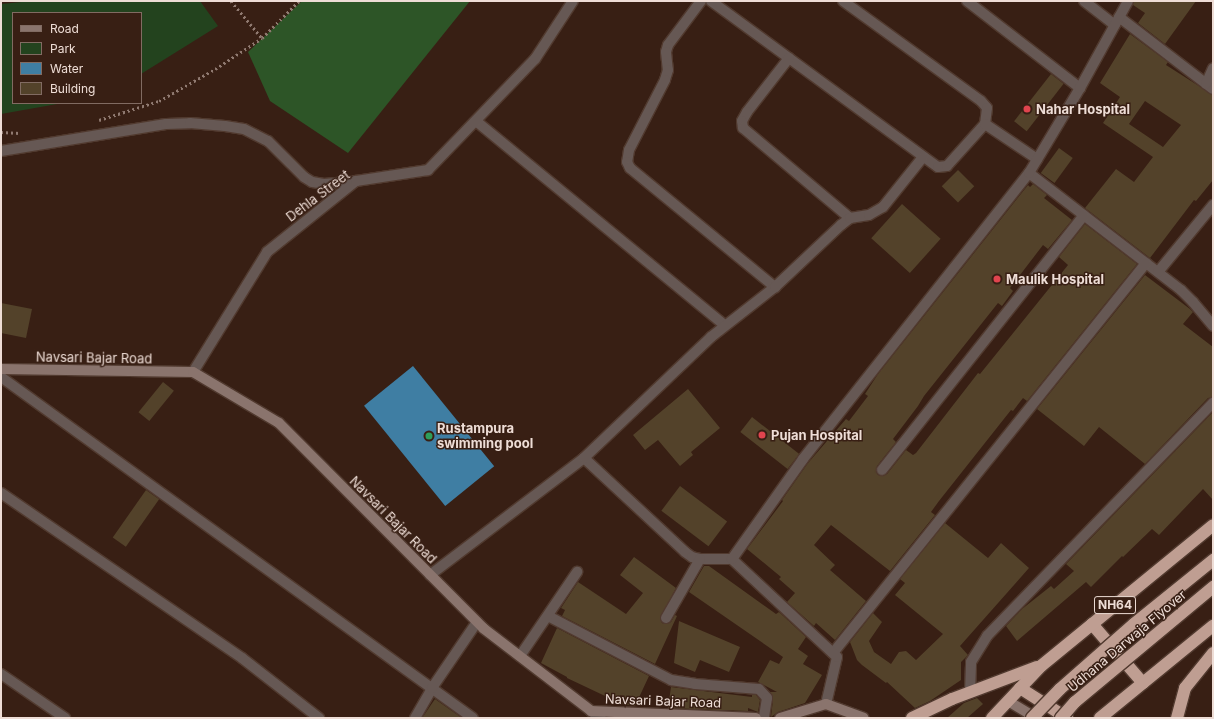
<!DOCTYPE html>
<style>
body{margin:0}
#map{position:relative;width:1214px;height:719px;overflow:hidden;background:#381f14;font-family:Inter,sans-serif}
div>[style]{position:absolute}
.green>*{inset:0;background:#23431e}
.forest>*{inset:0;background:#2d5527}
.water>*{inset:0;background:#3f7ea3;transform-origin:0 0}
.building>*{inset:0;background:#53422a;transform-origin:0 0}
.path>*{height:2.5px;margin-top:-1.25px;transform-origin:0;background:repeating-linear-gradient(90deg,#907a71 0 2px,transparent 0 5px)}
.roads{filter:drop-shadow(1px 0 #513a2f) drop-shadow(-1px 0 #513a2f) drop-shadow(0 1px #513a2f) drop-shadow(0 -1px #513a2f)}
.street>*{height:10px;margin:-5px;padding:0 5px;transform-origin:5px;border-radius:5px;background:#665854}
.secondary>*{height:10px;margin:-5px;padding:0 5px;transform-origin:5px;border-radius:5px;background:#8a746d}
.highway>*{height:12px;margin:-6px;padding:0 6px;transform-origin:6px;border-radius:6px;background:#bf9e92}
.bridges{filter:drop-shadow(1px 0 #513a2f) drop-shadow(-1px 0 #513a2f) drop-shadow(0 1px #513a2f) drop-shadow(0 -1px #513a2f)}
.highway-bridge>*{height:12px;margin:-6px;padding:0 6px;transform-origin:6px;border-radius:6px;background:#bf9e92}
.dots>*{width:11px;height:11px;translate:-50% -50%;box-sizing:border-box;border:2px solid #381f14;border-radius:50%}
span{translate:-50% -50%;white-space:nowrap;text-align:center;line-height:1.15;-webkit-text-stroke:3px #381f14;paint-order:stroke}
.shield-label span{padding:1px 3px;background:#381f14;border:1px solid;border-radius:3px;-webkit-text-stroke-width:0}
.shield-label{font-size:12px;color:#eeddd6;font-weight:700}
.poi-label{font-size:13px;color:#eeddd6;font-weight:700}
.left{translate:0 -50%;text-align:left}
.street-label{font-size:13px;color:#eeddd6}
.frame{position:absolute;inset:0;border:2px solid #eeddd6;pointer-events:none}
.legend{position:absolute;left:12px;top:12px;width:130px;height:92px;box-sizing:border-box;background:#381f14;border:1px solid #816b62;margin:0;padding:5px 7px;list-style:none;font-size:12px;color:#eeddd6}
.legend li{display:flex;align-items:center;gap:8px;height:20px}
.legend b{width:20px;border:1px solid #816b62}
</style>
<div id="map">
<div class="green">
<i style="clip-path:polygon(32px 1px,200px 1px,218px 26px,141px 74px,141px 13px,13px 13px,13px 103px,63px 103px,1px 114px,1px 4px)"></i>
</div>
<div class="forest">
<i style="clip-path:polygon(302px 1px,470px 1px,348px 153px,270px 101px,248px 52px)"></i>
</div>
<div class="water">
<i style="left:413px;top:366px;width:129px;height:63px;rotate:51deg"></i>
</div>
<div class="building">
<i style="clip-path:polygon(1134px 1px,1196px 1px,1165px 44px,1138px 23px,1145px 13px,1133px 5px)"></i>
<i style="clip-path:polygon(evenodd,1130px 34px,1168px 62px,1166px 65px,1213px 95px,1213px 180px,1196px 201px,1194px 200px,1150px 258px,1085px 208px,1116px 169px,1134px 182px,1153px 157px,1103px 123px,1120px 97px,1100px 83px,1130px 34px,1145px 101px,1181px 125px,1163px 147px,1129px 124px,1145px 101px)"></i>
<i style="left:1051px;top:74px;width:16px;height:60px;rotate:38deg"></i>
<i style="left:1059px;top:148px;width:17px;height:31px;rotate:36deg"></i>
<i style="left:958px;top:170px;width:23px;height:23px;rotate:45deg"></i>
<i style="clip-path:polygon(1033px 184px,1047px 195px,1044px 198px,1072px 220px,1048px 249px,1043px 245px,1010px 288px,1013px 291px,1002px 306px,998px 303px,924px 396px,918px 406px,893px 439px,896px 442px,877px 466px,876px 472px,878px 475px,881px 476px,887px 474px,906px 450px,913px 455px,916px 453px,978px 373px,980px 374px,1068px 265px,1059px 257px,1085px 224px,1137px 264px,1027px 401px,1023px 398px,1013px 411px,1011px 410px,939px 501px,931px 512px,935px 515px,890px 571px,831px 525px,814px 545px,835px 565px,830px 570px,866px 601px,835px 640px,816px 623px,814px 626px,787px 602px,795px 593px,779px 579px,781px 577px,747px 549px,783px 501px,782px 500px,808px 463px,846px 419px,849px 421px,868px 396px,865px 394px,878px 374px,1028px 185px,1030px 187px)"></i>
<i style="left:902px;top:204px;width:52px;height:46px;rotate:42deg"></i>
<i style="clip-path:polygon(1145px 275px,1190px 309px,1193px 312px,1183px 324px,1213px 347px,1213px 397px,1208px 398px,1145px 464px,1099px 427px,1084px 446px,1037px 409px)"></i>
<i style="clip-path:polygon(1px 303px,32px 309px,26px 338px,1px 333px)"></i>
<i style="left:163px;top:382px;width:14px;height:39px;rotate:39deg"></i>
<i style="clip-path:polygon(688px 389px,720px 428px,691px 452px,693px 455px,680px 466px,658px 440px,645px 450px,633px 435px)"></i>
<i style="clip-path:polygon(1213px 412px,1213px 500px,1203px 489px,1159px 535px,1152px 529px,1123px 557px,1122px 556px,1091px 587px,1086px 582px,1017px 641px,1006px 626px,1022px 609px,1051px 586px,1054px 589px,1074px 571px,1066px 564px)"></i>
<i style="left:752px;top:417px;width:60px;height:19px;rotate:38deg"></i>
<i style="left:680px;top:486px;width:59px;height:31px;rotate:37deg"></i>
<i style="left:146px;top:490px;width:16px;height:58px;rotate:35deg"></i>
<i style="clip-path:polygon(945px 523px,988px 558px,1001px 543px,1029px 568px,960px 646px,968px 655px,961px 662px,961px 680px,930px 701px,915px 708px,887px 682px,886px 683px,862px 665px,857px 660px,850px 642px,873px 613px,882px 622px,869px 641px,874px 652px,891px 664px,899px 652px,906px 651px,916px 660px,943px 634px,895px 595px,905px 583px,900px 579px)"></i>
<i style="clip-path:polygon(634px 557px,676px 588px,660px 618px,662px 623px,666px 624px,671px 622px,675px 615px,677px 616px,655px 664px,562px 616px,565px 610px,561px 608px,578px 582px,626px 614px,643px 593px,620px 575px)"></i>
<i style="clip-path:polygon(704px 566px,709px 566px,776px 614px,779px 612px,806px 637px,798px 649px,808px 656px,803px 664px,822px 675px,805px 703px,778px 712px,771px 717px,773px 699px,770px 692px,777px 692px,758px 682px,770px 660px,779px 664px,783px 657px,689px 592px)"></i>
<i style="clip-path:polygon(679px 621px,740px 647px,729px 672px,700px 660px,695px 672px,674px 663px)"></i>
<i style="clip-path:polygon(557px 628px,649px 676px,635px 706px,622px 704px,567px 678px,567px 677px,541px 663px)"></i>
<i style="clip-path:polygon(671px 687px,752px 697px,752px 695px,756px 695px,760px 700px,758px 712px,748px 708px,748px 711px,668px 708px)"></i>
<i style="clip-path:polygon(977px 698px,983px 704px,967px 718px,947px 718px,964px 703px)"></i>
<i style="clip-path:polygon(435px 699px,462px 718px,422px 718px)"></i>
</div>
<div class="path">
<i style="left:231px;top:1px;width:48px;rotate:50deg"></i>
<i style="left:99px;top:120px;width:63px;rotate:-17.6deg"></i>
<i style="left:159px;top:101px;width:64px;rotate:-29.7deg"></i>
<i style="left:215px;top:69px;width:56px;rotate:-33.4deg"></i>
<i style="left:262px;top:38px;width:52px;rotate:-45deg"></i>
<i style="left:1px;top:132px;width:19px;rotate:3deg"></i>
</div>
<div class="roads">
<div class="street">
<i style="left:701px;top:1px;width:55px;rotate:126.9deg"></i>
<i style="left:668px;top:45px;width:7px;rotate:106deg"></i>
<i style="left:666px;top:52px;width:18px;rotate:84deg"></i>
<i style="left:668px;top:70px;width:10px;rotate:107deg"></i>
<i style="left:665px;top:80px;width:79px;rotate:117.2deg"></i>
<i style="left:629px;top:150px;width:12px;rotate:99deg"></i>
<i style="left:627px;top:162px;width:7px;rotate:63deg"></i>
<i style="left:630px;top:168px;width:188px;rotate:39.4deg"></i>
<i style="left:711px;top:1px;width:281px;rotate:36.2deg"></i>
<i style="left:938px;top:167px;width:9px;rotate:-6deg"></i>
<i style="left:947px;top:166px;width:57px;rotate:-47.9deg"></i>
<i style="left:843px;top:1px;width:170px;rotate:35.9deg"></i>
<i style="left:981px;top:101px;width:9px;rotate:49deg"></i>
<i style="left:987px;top:108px;width:16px;rotate:97deg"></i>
<i style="left:985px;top:124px;width:63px;rotate:33.9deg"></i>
<i style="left:967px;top:1px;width:143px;rotate:37.6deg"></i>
<i style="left:1084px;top:1px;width:39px;rotate:38deg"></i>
<i style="left:1119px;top:17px;width:118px;rotate:37.5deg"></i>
<i style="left:789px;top:58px;width:68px;rotate:127.9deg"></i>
<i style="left:747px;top:112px;width:10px;rotate:119deg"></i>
<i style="left:742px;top:121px;width:7px;rotate:82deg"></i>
<i style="left:743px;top:128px;width:140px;rotate:40.1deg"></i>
<i style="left:1206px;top:84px;width:17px;rotate:-66deg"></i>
<i style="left:476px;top:121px;width:321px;rotate:39.4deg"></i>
<i style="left:1px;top:151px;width:167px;rotate:-9.3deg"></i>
<i style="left:166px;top:124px;width:24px;rotate:-2deg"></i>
<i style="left:190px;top:123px;width:35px;rotate:5deg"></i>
<i style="left:225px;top:126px;width:19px;rotate:9deg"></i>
<i style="left:244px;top:129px;width:27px;rotate:27deg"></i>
<i style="left:268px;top:141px;width:51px;rotate:45deg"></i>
<i style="left:304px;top:177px;width:9px;rotate:32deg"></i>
<i style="left:312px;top:182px;width:12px;rotate:9deg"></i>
<i style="left:324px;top:184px;width:32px;rotate:-5deg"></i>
<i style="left:1029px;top:173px;width:192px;rotate:37.6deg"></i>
<i style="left:1181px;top:290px;width:17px;rotate:45deg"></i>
<i style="left:1193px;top:302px;width:31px;rotate:50deg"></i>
<i style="left:1158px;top:272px;width:87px;rotate:-50.6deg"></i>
<i style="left:193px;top:372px;width:141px;rotate:-58.3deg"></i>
<i style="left:267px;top:252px;width:114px;rotate:-38.6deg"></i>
<i style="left:356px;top:181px;width:73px;rotate:-8.7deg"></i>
<i style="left:428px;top:170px;width:154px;rotate:-46.1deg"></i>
<i style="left:535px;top:59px;width:69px;rotate:-56.8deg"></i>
<i style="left:1px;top:377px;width:582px;rotate:35.85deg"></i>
<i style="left:584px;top:458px;width:138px;rotate:42.9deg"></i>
<i style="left:685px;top:552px;width:9px;rotate:36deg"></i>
<i style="left:692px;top:557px;width:8px;rotate:14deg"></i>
<i style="left:700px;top:559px;width:32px"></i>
<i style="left:882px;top:470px;width:325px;rotate:-51.6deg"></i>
<i style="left:1px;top:493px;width:292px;rotate:34.4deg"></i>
<i style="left:242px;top:658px;width:98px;rotate:37.9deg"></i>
<i style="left:430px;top:575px;width:193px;rotate:-37.2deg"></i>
<i style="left:584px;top:458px;width:175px;rotate:-43.6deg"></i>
<i style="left:711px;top:337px;width:81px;rotate:-38deg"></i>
<i style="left:775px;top:287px;width:91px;rotate:-43.2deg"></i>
<i style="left:841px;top:225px;width:11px;rotate:-38deg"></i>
<i style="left:850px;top:218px;width:19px;rotate:-9deg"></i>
<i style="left:869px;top:215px;width:16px;rotate:-30deg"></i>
<i style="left:883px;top:207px;width:64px;rotate:-51.3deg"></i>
<i style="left:548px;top:616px;width:139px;rotate:27.5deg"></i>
<i style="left:671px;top:680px;width:24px;rotate:9deg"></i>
<i style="left:695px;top:684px;width:64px;rotate:4.5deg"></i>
<i style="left:759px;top:689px;width:12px;rotate:48deg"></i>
<i style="left:767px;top:698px;width:20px;rotate:99deg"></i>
<i style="left:666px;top:618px;width:68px;rotate:-60deg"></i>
<i style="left:833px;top:653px;width:500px;rotate:-51.25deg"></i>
<i style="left:520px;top:656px;width:102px;rotate:-55.8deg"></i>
<i style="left:1px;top:674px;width:78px;rotate:34.5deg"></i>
<i style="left:970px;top:693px;width:31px;rotate:-88deg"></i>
<i style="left:971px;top:662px;width:31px;rotate:-58deg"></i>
<i style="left:987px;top:636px;width:325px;rotate:-45.9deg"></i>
<i style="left:826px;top:704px;width:48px;rotate:-76.8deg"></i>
<i style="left:837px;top:657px;width:144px;rotate:-137deg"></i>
<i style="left:732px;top:559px;width:123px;rotate:-54.6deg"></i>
<i style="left:803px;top:459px;width:365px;rotate:-51.7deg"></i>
<i style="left:1029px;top:173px;width:99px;rotate:-59deg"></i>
<i style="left:1080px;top:88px;width:99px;rotate:-61.1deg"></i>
<i style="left:591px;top:711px;width:12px;rotate:35deg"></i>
<i style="left:415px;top:718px;width:34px;rotate:-60deg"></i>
<i style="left:432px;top:688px;width:80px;rotate:-55.7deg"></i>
</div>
<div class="secondary">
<i style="left:1px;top:369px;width:192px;rotate:0.9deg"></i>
<i style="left:193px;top:372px;width:100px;rotate:30.7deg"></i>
<i style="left:279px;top:423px;width:289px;rotate:45.1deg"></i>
<i style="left:483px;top:628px;width:136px;rotate:37.5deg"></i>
<i style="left:591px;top:711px;width:165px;rotate:2.4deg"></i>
<i style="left:1008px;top:701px;width:33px;rotate:31deg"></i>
<i style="left:780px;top:718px;width:48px;rotate:-16.9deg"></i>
<i style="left:826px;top:704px;width:40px;rotate:20.2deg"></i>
</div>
<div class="highway">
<i style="left:1092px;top:624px;width:78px;rotate:49.2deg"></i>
<i style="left:1020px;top:688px;width:56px;rotate:32.6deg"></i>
<i style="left:912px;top:718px;width:44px;rotate:-25.4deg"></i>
<i style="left:952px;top:699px;width:91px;rotate:-20.6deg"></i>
<i style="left:992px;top:718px;width:71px;rotate:-46.7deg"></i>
<i style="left:1041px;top:666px;width:222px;rotate:-39.3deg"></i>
<i style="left:1100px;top:718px;width:146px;rotate:-39.2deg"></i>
<i style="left:1177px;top:718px;width:31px;rotate:-75deg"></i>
<i style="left:1185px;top:688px;width:45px;rotate:-51.3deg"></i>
</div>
</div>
<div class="bridges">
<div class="highway-bridge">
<i style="left:1032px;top:718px;width:40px;rotate:-46deg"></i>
<i style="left:1060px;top:689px;width:98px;rotate:-41.3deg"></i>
<i style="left:1134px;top:624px;width:102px;rotate:-39deg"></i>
<i style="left:1061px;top:718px;width:21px;rotate:-49deg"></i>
<i style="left:1075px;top:702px;width:180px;rotate:-39.8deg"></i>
</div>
</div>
<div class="dots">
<i style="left:1027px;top:109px;background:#e0444e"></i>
<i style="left:997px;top:279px;background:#e0444e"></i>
<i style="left:762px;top:435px;background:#e0444e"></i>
<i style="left:429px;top:436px;background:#2e9e5b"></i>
</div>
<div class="shield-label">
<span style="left:1115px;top:605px">NH64</span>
</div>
<div class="poi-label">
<span class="left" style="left:1036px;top:109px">Nahar Hospital</span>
<span class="left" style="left:1006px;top:279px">Maulik Hospital</span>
<span class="left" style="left:437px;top:436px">Rustampura<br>swimming pool</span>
<span class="left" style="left:771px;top:435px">Pujan Hospital</span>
</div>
<div class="street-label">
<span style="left:318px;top:196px;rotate:-37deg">Dehla Street</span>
<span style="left:94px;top:358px;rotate:1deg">Navsari Bajar Road</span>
<span style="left:393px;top:520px;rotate:45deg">Navsari Bajar Road</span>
<span style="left:1127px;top:641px;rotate:-40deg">Udhana Darwaja Flyover</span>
<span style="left:663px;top:701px;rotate:2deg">Navsari Bajar Road</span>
</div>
<div class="frame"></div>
<ul class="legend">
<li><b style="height:5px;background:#8a746d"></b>Road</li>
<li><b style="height:11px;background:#23431e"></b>Park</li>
<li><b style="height:11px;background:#3f7ea3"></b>Water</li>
<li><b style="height:11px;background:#53422a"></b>Building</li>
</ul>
</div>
